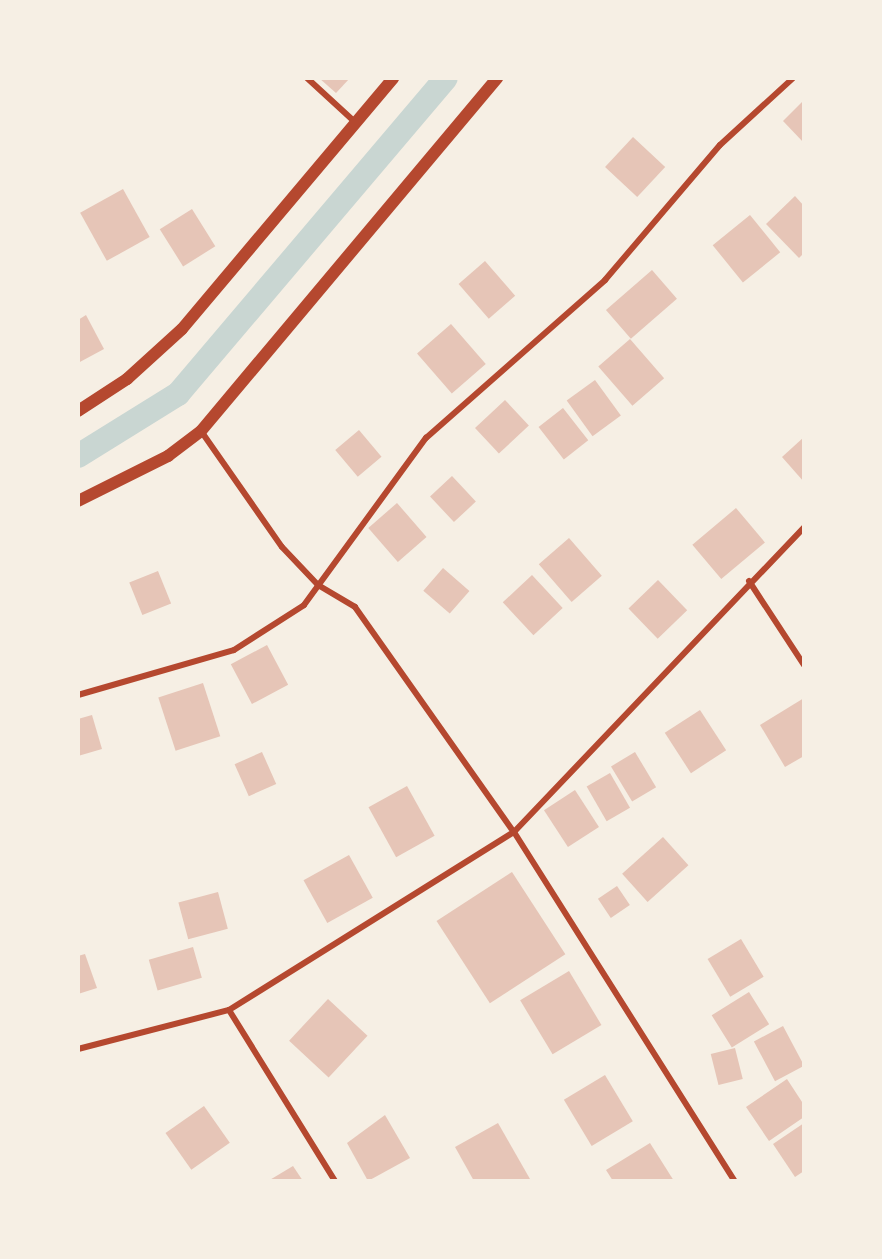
<!DOCTYPE html>
<style>
body{margin:0}
#map{position:relative;width:882px;height:1259px;overflow:hidden;background:#f6efe4;font-family:Commissioner,sans-serif}
div>[style]{position:absolute}
.canal>*{height:24px;margin:-12px;padding:0 12px;transform-origin:12px;border-radius:12px;background:#c9d6d2}
.building>*{inset:0;background:#e6c5b7;transform-origin:0 0}
.minor>*{height:6px;margin:-3px;padding:0 3px;transform-origin:3px;border-radius:3px;background:#b5482f}
.secondary>*{height:12px;margin:-6px;padding:0 6px;transform-origin:6px;border-radius:6px;background:#b5482f}
span{translate:-50% -50%;white-space:nowrap;text-align:center;line-height:1.15;-webkit-text-stroke:4.5px #f6efe4;paint-order:stroke}
.frame{position:absolute;inset:0;border:80px solid #f6efe4;pointer-events:none}
</style>
<div id="map">
<div class="canal">
<i style="left:78px;top:456px;width:118px;rotate:-31.8deg"></i>
<i style="left:178px;top:394px;width:414px;rotate:-49.7deg"></i>
</div>
<div class="building">
<i style="clip-path:polygon(319px 78px,350px 78px,336px 93px)"></i>
<i style="clip-path:polygon(804px 100px,804px 143px,783px 121px)"></i>
<i style="left:633px;top:137px;width:44px;height:41px;rotate:43deg"></i>
<i style="left:123px;top:189px;width:55px;height:49px;rotate:61deg"></i>
<i style="clip-path:polygon(795px 196px,804px 206px,804px 253px,799px 258px,766px 224px)"></i>
<i style="left:192px;top:209px;width:44px;height:38px;rotate:58deg"></i>
<i style="left:750px;top:215px;width:48px;height:48px;rotate:51deg"></i>
<i style="left:485px;top:261px;width:46px;height:35px;rotate:49deg"></i>
<i style="left:652px;top:270px;width:38px;height:61px;rotate:49deg"></i>
<i style="clip-path:polygon(86px 315px,104px 349px,78px 363px,78px 320px)"></i>
<i style="left:451px;top:324px;width:53px;height:45px;rotate:49deg"></i>
<i style="left:630px;top:339px;width:52px;height:42px;rotate:49deg"></i>
<i style="left:595px;top:380px;width:44px;height:35px;rotate:54deg"></i>
<i style="left:505px;top:400px;width:35px;height:41px;rotate:47deg"></i>
<i style="left:563px;top:408px;width:41px;height:31px;rotate:52deg"></i>
<i style="left:359px;top:430px;width:35px;height:31px;rotate:50deg"></i>
<i style="clip-path:polygon(804px 437px,804px 482px,782px 457px)"></i>
<i style="left:452px;top:476px;width:35px;height:30px;rotate:47deg"></i>
<i style="left:397px;top:503px;width:45px;height:38px;rotate:49deg"></i>
<i style="left:736px;top:508px;width:45px;height:57px;rotate:50deg"></i>
<i style="left:569px;top:538px;width:50px;height:40px;rotate:49deg"></i>
<i style="left:443px;top:568px;width:35px;height:30px;rotate:41deg"></i>
<i style="left:158px;top:571px;width:35px;height:31px;rotate:68deg"></i>
<i style="left:532px;top:575px;width:45px;height:40px;rotate:47deg"></i>
<i style="left:658px;top:580px;width:42px;height:41px;rotate:46deg"></i>
<i style="left:267px;top:645px;width:45px;height:41px;rotate:62deg"></i>
<i style="left:203px;top:683px;width:56px;height:47px;rotate:72deg"></i>
<i style="clip-path:polygon(804px 698px,804px 756px,785px 767px,760px 725px)"></i>
<i style="left:700px;top:710px;width:48px;height:42px;rotate:57deg"></i>
<i style="clip-path:polygon(92px 715px,102px 749px,78px 756px,78px 719px)"></i>
<i style="left:262px;top:752px;width:35px;height:30px;rotate:66deg"></i>
<i style="left:635px;top:752px;width:41px;height:28px;rotate:59deg"></i>
<i style="left:610px;top:773px;width:40px;height:27px;rotate:60deg"></i>
<i style="left:407px;top:786px;width:57px;height:44px;rotate:61deg"></i>
<i style="left:575px;top:790px;width:44px;height:37px;rotate:57deg"></i>
<i style="left:663px;top:837px;width:38px;height:55px;rotate:48deg"></i>
<i style="left:349px;top:855px;width:49px;height:52px;rotate:61deg"></i>
<i style="left:512px;top:872px;width:98px;height:90px;rotate:57deg"></i>
<i style="left:617px;top:886px;width:23px;height:23px;rotate:56deg"></i>
<i style="left:218px;top:892px;width:38px;height:41px;rotate:75deg"></i>
<i style="left:741px;top:939px;width:44px;height:39px;rotate:59deg"></i>
<i style="left:193px;top:947px;width:32px;height:46px;rotate:74deg"></i>
<i style="clip-path:polygon(85px 954px,97px 988px,78px 994px,78px 956px)"></i>
<i style="left:569px;top:971px;width:63px;height:57px;rotate:59deg"></i>
<i style="left:749px;top:992px;width:38px;height:44px;rotate:58deg"></i>
<i style="left:328px;top:999px;width:54px;height:57px;rotate:43deg"></i>
<i style="left:783px;top:1026px;width:45px;height:33px;rotate:62deg"></i>
<i style="left:735px;top:1048px;width:32px;height:25px;rotate:76deg"></i>
<i style="left:605px;top:1075px;width:54px;height:48px;rotate:59deg"></i>
<i style="clip-path:polygon(787px 1079px,804px 1105px,804px 1117px,769px 1141px,746px 1107px)"></i>
<i style="left:204px;top:1106px;width:45px;height:47px;rotate:55deg"></i>
<i style="clip-path:polygon(385px 1115px,410px 1158px,368px 1181px,347px 1143px)"></i>
<i style="clip-path:polygon(498px 1123px,530px 1179px,526px 1181px,474px 1181px,455px 1147px)"></i>
<i style="clip-path:polygon(804px 1123px,804px 1171px,795px 1177px,773px 1144px)"></i>
<i style="clip-path:polygon(650px 1143px,674px 1181px,613px 1181px,606px 1170px)"></i>
<i style="clip-path:polygon(293px 1166px,303px 1181px,268px 1181px)"></i>
</div>
<div class="minor">
<i style="left:307px;top:78px;width:65px;rotate:42.5deg"></i>
<i style="left:201px;top:431px;width:141px;rotate:55.1deg"></i>
<i style="left:282px;top:547px;width:52px;rotate:46.5deg"></i>
<i style="left:318px;top:585px;width:43px;rotate:30.7deg"></i>
<i style="left:355px;top:607px;width:276px;rotate:54.8deg"></i>
<i style="left:514px;top:832px;width:413px;rotate:57.7deg"></i>
<i style="left:749px;top:581px;width:100px;rotate:56.8deg"></i>
<i style="left:78px;top:695px;width:162px;rotate:-16.1deg"></i>
<i style="left:234px;top:650px;width:83px;rotate:-32.7deg"></i>
<i style="left:304px;top:605px;width:207px;rotate:-53.9deg"></i>
<i style="left:426px;top:438px;width:239px;rotate:-41.4deg"></i>
<i style="left:605px;top:280px;width:177px;rotate:-49.6deg"></i>
<i style="left:720px;top:145px;width:99px;rotate:-42.5deg"></i>
<i style="left:229px;top:1010px;width:201px;rotate:58.2deg"></i>
<i style="left:78px;top:1049px;width:156px;rotate:-14.5deg"></i>
<i style="left:229px;top:1010px;width:336px;rotate:-32deg"></i>
<i style="left:514px;top:832px;width:421px;rotate:-46.4deg"></i>
</div>
<div class="secondary">
<i style="left:78px;top:411px;width:59px;rotate:-33.1deg"></i>
<i style="left:127px;top:379px;width:74px;rotate:-42.3deg"></i>
<i style="left:182px;top:329px;width:328px;rotate:-49.9deg"></i>
<i style="left:78px;top:501px;width:101px;rotate:-26.6deg"></i>
<i style="left:168px;top:456px;width:41px;rotate:-37.1deg"></i>
<i style="left:201px;top:431px;width:461px;rotate:-50deg"></i>
</div>
<div class="frame"></div>
</div>
